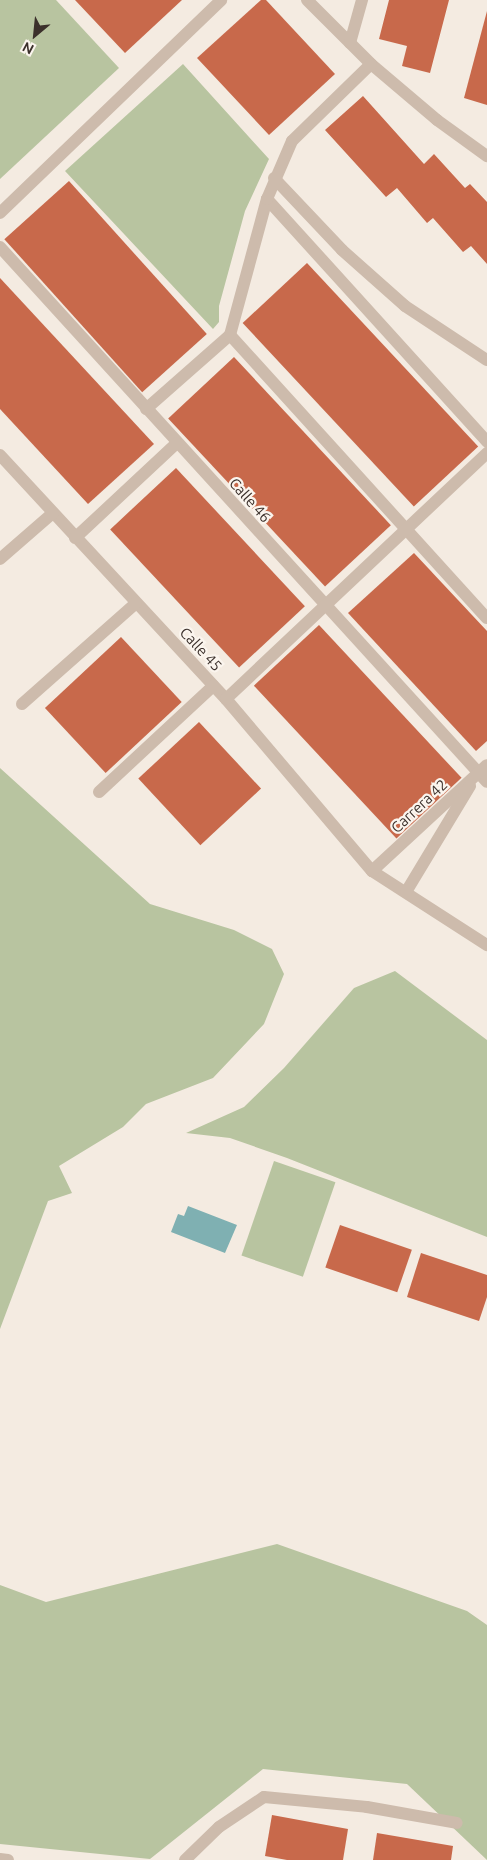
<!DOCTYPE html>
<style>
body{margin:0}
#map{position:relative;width:487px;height:1860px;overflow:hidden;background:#f4ebe1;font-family:Ubuntu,sans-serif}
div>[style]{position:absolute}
.green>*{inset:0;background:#b8c4a0;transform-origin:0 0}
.water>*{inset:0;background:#7fb0b2}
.building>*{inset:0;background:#c8694b;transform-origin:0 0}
.minor>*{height:12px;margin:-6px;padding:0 6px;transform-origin:6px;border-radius:6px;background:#cdbbac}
span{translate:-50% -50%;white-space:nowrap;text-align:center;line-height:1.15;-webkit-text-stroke:4.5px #fbf5ee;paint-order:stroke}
.street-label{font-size:15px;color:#3b302b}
.north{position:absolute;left:10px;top:10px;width:50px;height:50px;-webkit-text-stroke:4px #fbf5ee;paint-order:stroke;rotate:208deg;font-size:14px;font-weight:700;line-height:20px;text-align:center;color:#3b302b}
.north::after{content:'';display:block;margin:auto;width:18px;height:22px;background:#3b302b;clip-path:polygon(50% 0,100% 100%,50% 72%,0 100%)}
</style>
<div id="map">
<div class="green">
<i style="clip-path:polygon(0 0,56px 0,119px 68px,0 179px)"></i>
<i style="clip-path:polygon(183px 64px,269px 159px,245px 211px,219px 306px,219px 322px,213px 329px,65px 171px)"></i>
<i style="clip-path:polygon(0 768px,150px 904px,234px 930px,272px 949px,284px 974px,264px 1024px,213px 1078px,146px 1104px,123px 1127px,59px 1166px,72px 1193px,48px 1201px,0 1329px)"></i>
<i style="clip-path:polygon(395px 971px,487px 1040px,487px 1237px,287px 1158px,230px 1138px,186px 1133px,244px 1107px,284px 1068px,354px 988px)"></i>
<i style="left:274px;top:1161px;width:65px;height:100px;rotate:19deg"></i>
<i style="clip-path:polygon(277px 1544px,467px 1611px,487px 1625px,487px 1860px,407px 1784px,263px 1769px,150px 1859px,0 1844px,0 1585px,46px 1602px)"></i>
</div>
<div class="water">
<i style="clip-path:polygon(188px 1206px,237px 1225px,225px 1253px,171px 1232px,178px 1214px,184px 1216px)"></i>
</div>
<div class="building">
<i style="clip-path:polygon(75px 0,182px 0,125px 53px)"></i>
<i style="clip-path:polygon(261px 0,266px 0,335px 74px,269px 135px,197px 58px)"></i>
<i style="clip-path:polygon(389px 0,449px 0,430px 73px,402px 66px,407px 46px,379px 39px)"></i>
<i style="clip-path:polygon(487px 11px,487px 105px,464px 98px)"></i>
<i style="clip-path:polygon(363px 96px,424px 164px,434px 154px,465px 188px,470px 184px,487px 202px,487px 264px,471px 246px,463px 252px,433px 218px,427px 223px,397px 188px,386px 197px,325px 130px)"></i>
<i style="left:69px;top:181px;width:206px;height:87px;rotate:48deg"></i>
<i style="left:307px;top:263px;width:251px;height:88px;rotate:47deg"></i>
<i style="clip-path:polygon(0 278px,154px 444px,88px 504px,0 409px)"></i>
<i style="left:234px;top:357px;width:230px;height:90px;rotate:47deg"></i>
<i style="left:176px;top:468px;width:189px;height:90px;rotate:47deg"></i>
<i style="clip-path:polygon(414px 553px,487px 631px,487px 741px,476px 751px,348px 613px)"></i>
<i style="left:319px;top:625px;width:209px;height:89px;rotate:47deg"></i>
<i style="left:121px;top:637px;width:89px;height:104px;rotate:47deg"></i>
<i style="left:199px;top:722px;width:91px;height:83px;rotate:47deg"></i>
<i style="left:340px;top:1225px;width:76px;height:45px;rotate:19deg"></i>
<i style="clip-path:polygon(421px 1253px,487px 1275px,487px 1297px,479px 1321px,407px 1297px)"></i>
<i style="clip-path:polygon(272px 1815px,348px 1829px,343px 1860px,287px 1860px,265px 1856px)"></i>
<i style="clip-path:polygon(377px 1833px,453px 1846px,451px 1860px,373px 1860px)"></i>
</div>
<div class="minor">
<i style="left:307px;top:0;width:91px;rotate:45deg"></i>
<i style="left:371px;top:64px;width:87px;rotate:40.3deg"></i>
<i style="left:437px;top:120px;width:62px;rotate:35.8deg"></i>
<i style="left:350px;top:43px;width:45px;rotate:-74.4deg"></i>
<i style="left:274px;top:178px;width:99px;rotate:46.6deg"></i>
<i style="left:342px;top:250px;width:84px;rotate:41.6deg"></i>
<i style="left:405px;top:306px;width:98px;rotate:33.4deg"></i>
<i style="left:267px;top:199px;width:328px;rotate:47.8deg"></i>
<i style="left:0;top:213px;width:307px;rotate:-43.9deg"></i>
<i style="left:0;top:247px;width:723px;rotate:47.69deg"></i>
<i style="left:230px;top:335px;width:382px;rotate:47.8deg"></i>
<i style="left:146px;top:409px;width:112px;rotate:-41.4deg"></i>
<i style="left:230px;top:335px;width:141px;rotate:-74.8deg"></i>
<i style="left:267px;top:199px;width:63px;rotate:-66.7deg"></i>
<i style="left:292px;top:141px;width:110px;rotate:-44.3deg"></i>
<i style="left:0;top:455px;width:333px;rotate:47.2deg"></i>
<i style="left:226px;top:699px;width:226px;rotate:49.7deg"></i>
<i style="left:372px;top:871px;width:137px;rotate:32.8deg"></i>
<i style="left:75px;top:538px;width:139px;rotate:-43deg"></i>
<i style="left:0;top:559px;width:70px;rotate:-41deg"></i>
<i style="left:226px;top:699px;width:359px;rotate:-43.3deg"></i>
<i style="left:22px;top:704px;width:152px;rotate:-41.5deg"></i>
<i style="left:99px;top:792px;width:156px;rotate:-42.9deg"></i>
<i style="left:372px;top:871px;width:156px;rotate:-42.7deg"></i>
<i style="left:406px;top:892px;width:124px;rotate:-58.9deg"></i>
<i style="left:0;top:1859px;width:8px;rotate:7deg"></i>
<i style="left:185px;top:1860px;width:47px;rotate:-44.1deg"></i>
<i style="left:219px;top:1827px;width:54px;rotate:-33.7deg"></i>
<i style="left:264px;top:1797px;width:103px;rotate:5.5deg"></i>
<i style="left:367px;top:1807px;width:91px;rotate:10.1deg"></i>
</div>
<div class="street-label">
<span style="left:250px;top:500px;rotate:48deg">Calle 46</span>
<span style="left:201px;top:649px;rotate:47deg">Calle 45</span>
<span style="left:419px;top:806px;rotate:-43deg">Carrera 42</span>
</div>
<div class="north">N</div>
</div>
